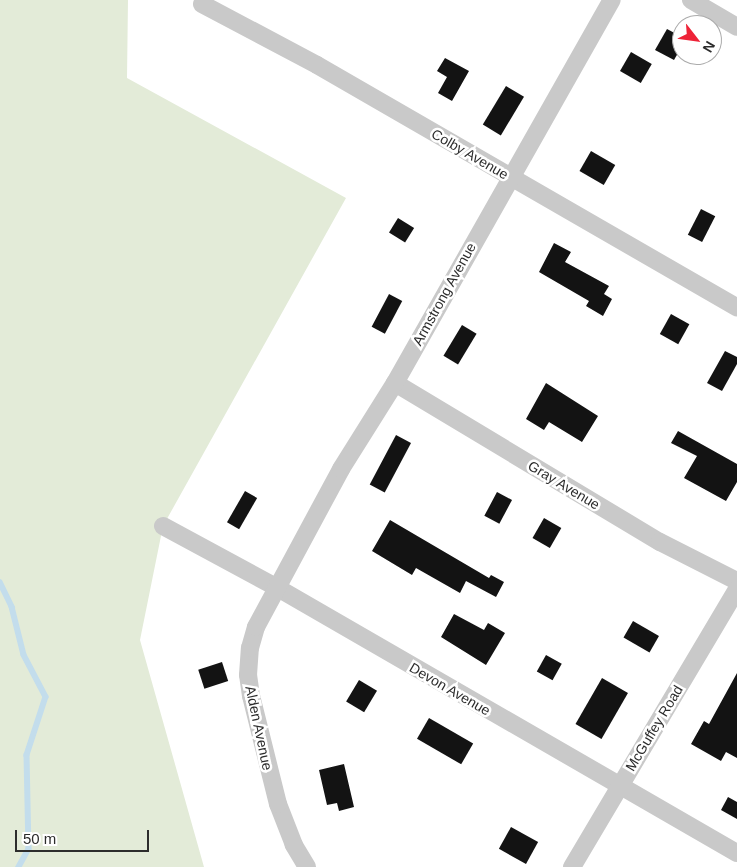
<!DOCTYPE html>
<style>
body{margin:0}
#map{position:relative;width:737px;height:867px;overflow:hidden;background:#fff;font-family:Helvetica,sans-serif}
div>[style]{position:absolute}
.green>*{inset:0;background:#e3ebd8}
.stream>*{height:5.5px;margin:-2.75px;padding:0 2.75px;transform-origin:2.75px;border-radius:2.75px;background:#c3ddec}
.building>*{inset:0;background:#131313;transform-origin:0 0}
.minor>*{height:18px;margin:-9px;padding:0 9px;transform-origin:9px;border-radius:9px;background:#c9c9c9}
span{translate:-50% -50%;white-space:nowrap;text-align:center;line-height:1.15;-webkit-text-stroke:5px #fff;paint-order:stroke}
.street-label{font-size:14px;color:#2c2c2c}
.north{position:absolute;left:672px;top:15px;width:50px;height:50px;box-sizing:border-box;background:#fff;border:1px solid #ababab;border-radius:50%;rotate:120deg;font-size:14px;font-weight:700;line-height:20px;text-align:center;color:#2c2c2c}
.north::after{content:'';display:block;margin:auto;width:18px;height:22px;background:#ee2338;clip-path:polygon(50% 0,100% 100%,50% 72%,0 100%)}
.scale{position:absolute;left:15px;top:830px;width:134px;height:22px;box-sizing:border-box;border:2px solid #2c2c2c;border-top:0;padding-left:6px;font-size:15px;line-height:18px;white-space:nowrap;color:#2c2c2c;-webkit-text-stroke:4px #fff;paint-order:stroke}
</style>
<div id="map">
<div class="green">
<i style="clip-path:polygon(0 0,128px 0,127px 78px,346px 198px,163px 526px,140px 640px,204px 867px,0 867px)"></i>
</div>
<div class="stream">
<i style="left:0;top:582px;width:28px;rotate:64deg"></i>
<i style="left:12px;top:607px;width:49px;rotate:76deg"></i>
<i style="left:24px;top:655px;width:47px;rotate:62.4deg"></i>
<i style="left:46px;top:697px;width:61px;rotate:108.1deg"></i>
<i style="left:27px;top:755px;width:94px;rotate:88.8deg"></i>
<i style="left:29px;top:849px;width:21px;rotate:119deg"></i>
</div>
<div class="building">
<i style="clip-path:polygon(667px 29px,682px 37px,682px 46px,674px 60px,655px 50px)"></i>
<i style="left:631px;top:52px;width:24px;height:22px;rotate:30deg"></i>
<i style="clip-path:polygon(445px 58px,469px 71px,452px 101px,438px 93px,447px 77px,437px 71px)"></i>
<i style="left:506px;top:86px;width:21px;height:45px;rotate:31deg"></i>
<i style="left:591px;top:151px;width:28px;height:23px;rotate:30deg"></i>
<i style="left:701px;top:209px;width:16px;height:29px;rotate:27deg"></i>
<i style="left:398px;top:218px;width:19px;height:17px;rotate:32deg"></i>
<i style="clip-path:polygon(554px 243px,571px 252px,565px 262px,609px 286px,604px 294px,612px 299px,603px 316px,586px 306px,589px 301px,539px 272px)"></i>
<i style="left:389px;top:294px;width:15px;height:37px;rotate:28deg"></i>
<i style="left:671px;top:314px;width:21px;height:23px;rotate:29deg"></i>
<i style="left:462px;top:325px;width:17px;height:36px;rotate:31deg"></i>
<i style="clip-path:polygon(725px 351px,737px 357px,737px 364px,722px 391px,707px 383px)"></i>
<i style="clip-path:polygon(546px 383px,598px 416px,582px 442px,549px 422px,544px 430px,526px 419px)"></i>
<i style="clip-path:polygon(678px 431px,737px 464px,737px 482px,726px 501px,684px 478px,697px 456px,671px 443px)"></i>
<i style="left:396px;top:435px;width:17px;height:56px;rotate:28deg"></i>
<i style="left:245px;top:491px;width:14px;height:36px;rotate:30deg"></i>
<i style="left:497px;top:492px;width:17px;height:27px;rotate:28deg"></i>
<i style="left:544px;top:518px;width:20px;height:23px;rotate:30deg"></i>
<i style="clip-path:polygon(390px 520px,489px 578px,491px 575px,504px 582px,496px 597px,466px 581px,460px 593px,416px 568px,412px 575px,372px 551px)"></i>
<i style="clip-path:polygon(454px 614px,484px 630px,488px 623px,505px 633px,486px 665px,441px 637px)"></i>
<i style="left:633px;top:621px;width:30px;height:19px;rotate:30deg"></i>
<i style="left:546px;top:655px;width:18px;height:19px;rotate:29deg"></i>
<i style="left:222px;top:662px;width:20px;height:25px;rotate:72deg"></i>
<i style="clip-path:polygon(737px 673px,737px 758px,726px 752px,721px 761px,691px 744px,704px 721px,709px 724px)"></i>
<i style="left:602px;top:678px;width:30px;height:53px;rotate:30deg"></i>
<i style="left:359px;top:680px;width:21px;height:25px;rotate:31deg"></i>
<i style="left:429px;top:718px;width:51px;height:24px;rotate:30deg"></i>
<i style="clip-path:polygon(344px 764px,354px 807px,339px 811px,337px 803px,327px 805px,319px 770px)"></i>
<i style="clip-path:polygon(728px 797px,737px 802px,737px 819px,721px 810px)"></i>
<i style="left:511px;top:827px;width:31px;height:25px;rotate:29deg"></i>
</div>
<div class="minor">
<i style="left:691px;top:0;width:53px;rotate:30.4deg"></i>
<i style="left:202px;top:4px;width:130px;rotate:27.9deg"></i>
<i style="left:317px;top:65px;width:485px;rotate:30deg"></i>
<i style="left:395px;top:383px;width:309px;rotate:31deg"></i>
<i style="left:660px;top:542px;width:86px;rotate:26.9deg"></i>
<i style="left:163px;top:526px;width:128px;rotate:28.4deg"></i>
<i style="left:276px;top:587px;width:532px;rotate:29.99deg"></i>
<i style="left:307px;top:867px;width:26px;rotate:-121deg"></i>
<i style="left:294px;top:845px;width:44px;rotate:-111.3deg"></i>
<i style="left:278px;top:804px;width:111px;rotate:-104deg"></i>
<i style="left:251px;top:696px;width:21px;rotate:-98deg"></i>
<i style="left:248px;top:675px;width:27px;rotate:-86deg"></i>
<i style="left:250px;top:648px;width:22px;rotate:-74deg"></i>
<i style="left:256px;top:627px;width:179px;rotate:-61.7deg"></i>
<i style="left:341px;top:469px;width:102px;rotate:-57.9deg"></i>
<i style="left:395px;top:383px;width:440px;rotate:-60.5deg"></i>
<i style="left:572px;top:867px;width:323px;rotate:-59.3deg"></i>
</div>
<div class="street-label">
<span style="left:470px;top:154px;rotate:30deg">Colby Avenue</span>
<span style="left:444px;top:294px;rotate:-61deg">Armstrong Avenue</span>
<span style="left:564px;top:485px;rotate:31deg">Gray Avenue</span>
<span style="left:450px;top:689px;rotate:30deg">Devon Avenue</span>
<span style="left:259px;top:728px;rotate:78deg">Alden Avenue</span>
<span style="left:654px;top:728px;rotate:-59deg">McGuffey Road</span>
</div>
<div class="north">N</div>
<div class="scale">50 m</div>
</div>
